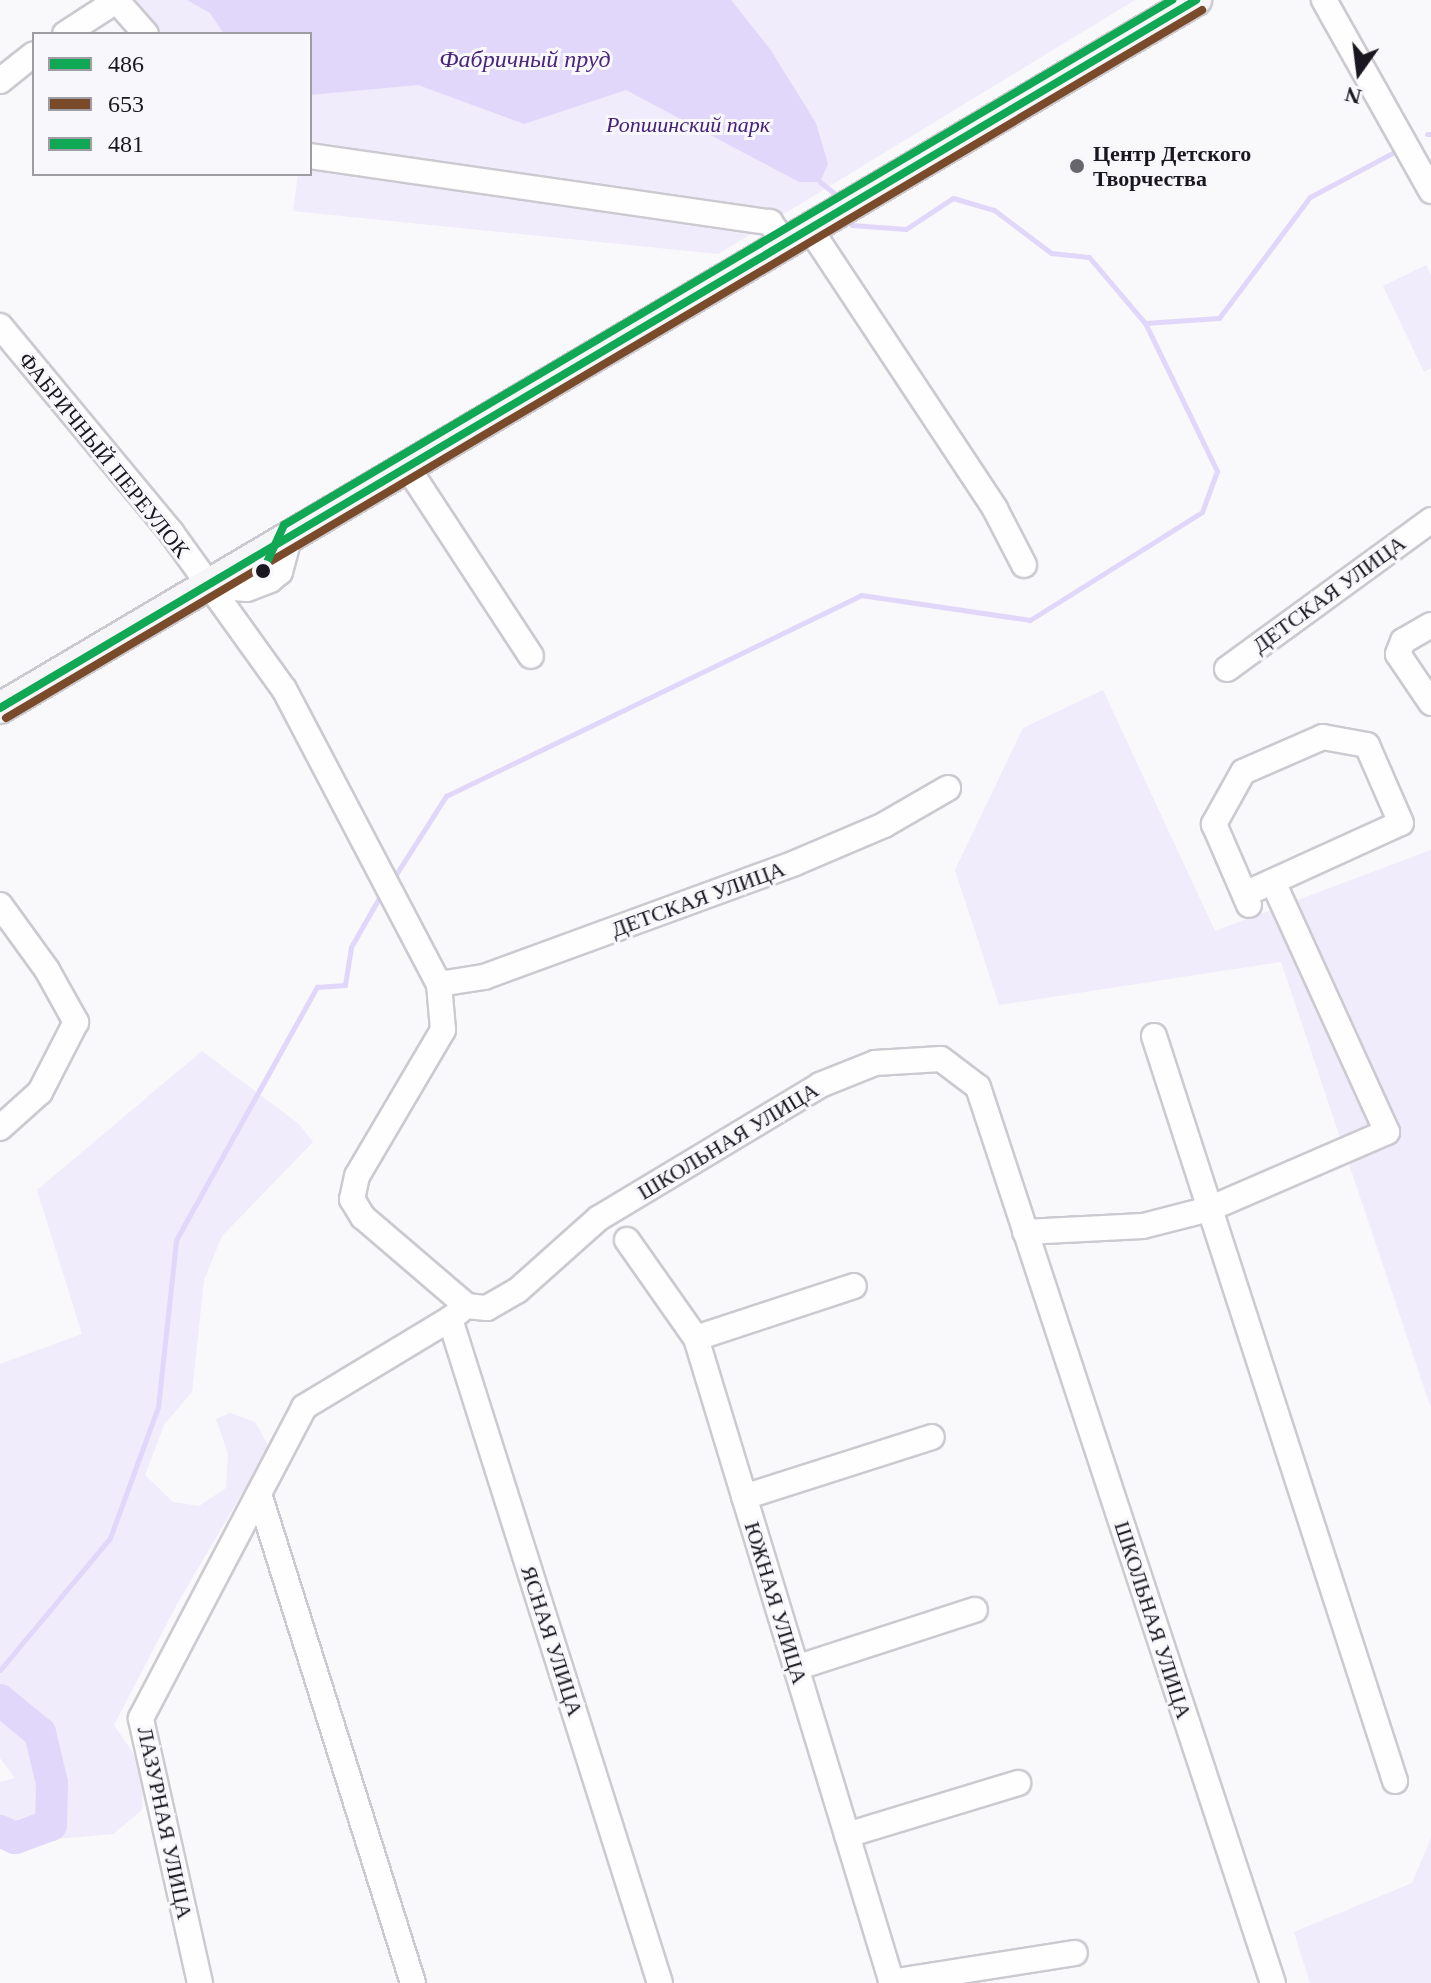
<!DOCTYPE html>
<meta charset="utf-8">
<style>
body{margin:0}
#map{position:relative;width:1431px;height:1983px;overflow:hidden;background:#f9f8fb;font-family:"Times New Roman",serif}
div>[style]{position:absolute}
.green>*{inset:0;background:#f0ecfb}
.water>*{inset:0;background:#e0d7fa}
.stream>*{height:5px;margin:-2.5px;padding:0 2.5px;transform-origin:2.5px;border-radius:2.5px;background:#e0d7fa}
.river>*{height:32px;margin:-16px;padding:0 16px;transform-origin:16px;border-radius:16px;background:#e0d7fa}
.roads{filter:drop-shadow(2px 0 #cccad0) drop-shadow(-2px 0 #cccad0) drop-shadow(0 2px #cccad0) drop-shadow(0 -2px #cccad0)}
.minor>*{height:24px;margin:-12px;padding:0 12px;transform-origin:12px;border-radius:12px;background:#fefefe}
.major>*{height:30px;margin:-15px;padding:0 15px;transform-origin:15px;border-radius:15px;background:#f6f5f8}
.bus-1>*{height:8px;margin:-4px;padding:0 4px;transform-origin:4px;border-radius:4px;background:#10a855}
.bus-2>*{height:8px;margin:-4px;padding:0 4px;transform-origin:4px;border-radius:4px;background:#7a4b2a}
.bus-3>*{height:8px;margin:-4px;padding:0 4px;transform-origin:4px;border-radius:4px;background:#10a855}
.dots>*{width:22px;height:22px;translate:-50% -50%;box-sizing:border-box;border:4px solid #f8f7fc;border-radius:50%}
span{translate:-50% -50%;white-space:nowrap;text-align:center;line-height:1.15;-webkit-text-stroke:6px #f8f7fc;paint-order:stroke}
.park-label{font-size:22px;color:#452179;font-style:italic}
.poi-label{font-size:22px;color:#1a1721;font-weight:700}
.left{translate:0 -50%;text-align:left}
.street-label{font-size:22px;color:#1a1721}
.water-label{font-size:24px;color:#49257d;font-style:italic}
.legend{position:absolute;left:32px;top:32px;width:280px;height:144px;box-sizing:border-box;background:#f8f7fc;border:2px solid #9f9da4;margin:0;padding:10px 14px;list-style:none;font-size:24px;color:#1a1721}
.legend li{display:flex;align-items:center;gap:16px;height:40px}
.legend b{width:40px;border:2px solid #9f9da4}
.north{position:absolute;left:1319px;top:32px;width:80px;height:80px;-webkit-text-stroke:6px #f8f7fc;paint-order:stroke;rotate:194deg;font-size:22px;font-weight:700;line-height:32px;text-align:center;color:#1a1721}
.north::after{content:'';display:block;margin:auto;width:28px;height:36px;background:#1a1721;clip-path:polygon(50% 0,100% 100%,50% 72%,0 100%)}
</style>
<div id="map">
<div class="green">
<i style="clip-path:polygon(127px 0,1135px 0,718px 254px,293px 211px,298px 174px,310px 174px,310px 34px,152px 34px)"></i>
<i style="clip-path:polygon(1426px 265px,1431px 275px,1431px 368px,1424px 372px,1383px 286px)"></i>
<i style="clip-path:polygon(1103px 690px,1215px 931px,1431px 850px,1431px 1408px,1281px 962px,999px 1005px,955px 870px,1023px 728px)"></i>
<i style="clip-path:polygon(202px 1051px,299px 1124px,313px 1142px,222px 1236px,204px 1280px,192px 1392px,164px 1425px,145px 1475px,173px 1502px,199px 1506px,226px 1488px,228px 1454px,216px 1419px,230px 1413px,255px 1422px,269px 1447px,176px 1606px,114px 1725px,133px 1753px,143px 1787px,142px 1810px,113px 1834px,0 1844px,0 1782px,15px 1778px,0 1758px,0 1364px,82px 1334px,37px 1190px)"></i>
<i style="clip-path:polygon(1431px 1838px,1431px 1983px,1310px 1983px,1294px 1932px,1412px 1883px)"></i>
</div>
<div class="water">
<i style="clip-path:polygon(187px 0,731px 0,770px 49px,816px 123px,828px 164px,820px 182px,799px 182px,626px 90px,524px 124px,418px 85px,310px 95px,310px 34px,224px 34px,210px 13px)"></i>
</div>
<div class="stream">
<i style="left:1427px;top:134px;width:4px"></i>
<i style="left:820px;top:182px;width:23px;rotate:38deg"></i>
<i style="left:852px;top:225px;width:54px;rotate:4.2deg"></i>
<i style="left:906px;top:229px;width:56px;rotate:-33.4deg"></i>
<i style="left:953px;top:198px;width:43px;rotate:16.3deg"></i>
<i style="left:994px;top:210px;width:71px;rotate:37deg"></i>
<i style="left:1051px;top:253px;width:38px;rotate:6deg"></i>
<i style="left:1089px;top:257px;width:87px;rotate:49.7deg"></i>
<i style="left:395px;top:876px;width:95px;rotate:-57.5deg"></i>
<i style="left:446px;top:796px;width:461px;rotate:-25.8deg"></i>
<i style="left:861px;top:595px;width:171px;rotate:8.4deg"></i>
<i style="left:1030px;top:620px;width:203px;rotate:-32.1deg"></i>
<i style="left:1202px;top:512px;width:44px;rotate:-69.9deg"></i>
<i style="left:1217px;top:471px;width:165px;rotate:-115.9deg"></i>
<i style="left:1145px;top:323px;width:74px;rotate:-3.9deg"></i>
<i style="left:1219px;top:318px;width:151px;rotate:-53.1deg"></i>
<i style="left:1310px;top:197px;width:100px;rotate:-28.1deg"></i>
<i style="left:0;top:1670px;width:172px;rotate:-50.2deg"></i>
<i style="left:110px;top:1538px;width:140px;rotate:-69.9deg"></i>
<i style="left:158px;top:1407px;width:168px;rotate:-83.8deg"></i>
<i style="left:176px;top:1240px;width:290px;rotate:-60.9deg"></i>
<i style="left:317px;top:987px;width:28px;rotate:-4deg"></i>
<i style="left:345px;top:985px;width:38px;rotate:-81deg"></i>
<i style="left:351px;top:947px;width:64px;rotate:-60.3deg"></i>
</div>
<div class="river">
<i style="left:0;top:1700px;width:52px;rotate:39.5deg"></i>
<i style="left:40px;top:1733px;width:51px;rotate:76.5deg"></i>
<i style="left:52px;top:1783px;width:42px;rotate:91.4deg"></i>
<i style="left:51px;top:1825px;width:38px;rotate:160deg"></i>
<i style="left:15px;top:1838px;width:17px;rotate:-155deg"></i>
</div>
<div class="roads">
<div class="minor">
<i style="left:116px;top:0;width:45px;rotate:48.6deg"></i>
<i style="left:1324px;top:0;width:219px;rotate:60.7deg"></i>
<i style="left:65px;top:34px;width:61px;rotate:-32.9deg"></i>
<i style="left:0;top:81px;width:43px;rotate:-38.5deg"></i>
<i style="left:310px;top:156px;width:465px;rotate:8.2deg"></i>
<i style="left:770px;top:222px;width:27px;rotate:56deg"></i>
<i style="left:810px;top:229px;width:336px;rotate:56.5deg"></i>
<i style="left:995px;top:509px;width:63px;rotate:62.6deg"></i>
<i style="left:0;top:326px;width:268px;rotate:50.3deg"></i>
<i style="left:171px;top:532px;width:193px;rotate:54.3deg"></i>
<i style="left:284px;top:689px;width:333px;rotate:62.3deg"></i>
<i style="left:439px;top:984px;width:46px;rotate:85deg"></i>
<i style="left:443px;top:1030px;width:169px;rotate:120.5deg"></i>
<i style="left:357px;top:1176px;width:24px;rotate:102deg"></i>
<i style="left:352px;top:1199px;width:21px;rotate:59deg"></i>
<i style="left:363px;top:1217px;width:137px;rotate:40.6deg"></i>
<i style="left:467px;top:1306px;width:20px;rotate:6deg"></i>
<i style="left:487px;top:1308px;width:34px;rotate:-30deg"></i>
<i style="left:517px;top:1291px;width:110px;rotate:-41.7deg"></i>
<i style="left:599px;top:1218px;width:258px;rotate:-31deg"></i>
<i style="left:820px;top:1085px;width:59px;rotate:-21.8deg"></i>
<i style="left:875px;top:1063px;width:66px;rotate:-3.5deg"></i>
<i style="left:941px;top:1059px;width:46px;rotate:37.1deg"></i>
<i style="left:978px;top:1087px;width:943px;rotate:71.78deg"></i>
<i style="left:406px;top:465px;width:228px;rotate:56.8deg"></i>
<i style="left:207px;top:586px;width:40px;rotate:4.3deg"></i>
<i style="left:247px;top:589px;width:25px;rotate:-21deg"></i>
<i style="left:270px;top:580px;width:13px;rotate:-39deg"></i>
<i style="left:280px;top:572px;width:38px;rotate:-75deg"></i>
<i style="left:1431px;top:625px;width:32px;rotate:150deg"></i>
<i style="left:1403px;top:641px;width:14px;rotate:111deg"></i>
<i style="left:1398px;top:654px;width:59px;rotate:56deg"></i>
<i style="left:1227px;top:669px;width:253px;rotate:-36.1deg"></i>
<i style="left:1245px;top:894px;width:171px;rotate:-24.5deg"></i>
<i style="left:1401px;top:823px;width:85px;rotate:-113.6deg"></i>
<i style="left:1367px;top:745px;width:45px;rotate:-169.7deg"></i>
<i style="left:1323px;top:737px;width:87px;rotate:156.4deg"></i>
<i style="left:1243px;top:772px;width:60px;rotate:119.1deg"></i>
<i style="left:1214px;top:824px;width:88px;rotate:66.6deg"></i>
<i style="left:0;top:905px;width:80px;rotate:54.1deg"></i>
<i style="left:47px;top:970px;width:60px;rotate:60.9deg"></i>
<i style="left:76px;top:1022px;width:79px;rotate:117.2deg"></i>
<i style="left:40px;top:1092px;width:54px;rotate:138deg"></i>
<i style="left:439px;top:984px;width:46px;rotate:-8.8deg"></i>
<i style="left:484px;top:977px;width:331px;rotate:-20.1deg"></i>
<i style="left:795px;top:863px;width:97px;rotate:-23.1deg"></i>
<i style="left:884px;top:825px;width:74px;rotate:-30deg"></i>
<i style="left:1154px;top:1036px;width:783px;rotate:72.07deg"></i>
<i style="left:1025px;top:1232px;width:118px;rotate:-2.9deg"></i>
<i style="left:1143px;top:1226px;width:68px;rotate:-14.4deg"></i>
<i style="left:1209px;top:1209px;width:194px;rotate:-23.4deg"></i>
<i style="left:1387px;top:1132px;width:275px;rotate:-114.5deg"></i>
<i style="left:627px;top:1240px;width:120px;rotate:54.9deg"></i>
<i style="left:696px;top:1338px;width:674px;rotate:73.1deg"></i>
<i style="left:460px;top:1311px;width:13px;rotate:141deg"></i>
<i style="left:450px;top:1319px;width:696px;rotate:72.45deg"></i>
<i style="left:696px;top:1338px;width:166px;rotate:-18.2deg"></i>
<i style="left:259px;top:1494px;width:513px;rotate:72.52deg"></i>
<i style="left:744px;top:1497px;width:197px;rotate:-17.7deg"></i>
<i style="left:796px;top:1668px;width:188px;rotate:-18deg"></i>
<i style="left:847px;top:1835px;width:179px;rotate:-16.9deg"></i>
<i style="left:891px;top:1982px;width:186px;rotate:-9deg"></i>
<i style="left:200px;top:1983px;width:271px;rotate:-102.6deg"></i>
<i style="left:141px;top:1718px;width:351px;rotate:-62.3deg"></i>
<i style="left:304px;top:1407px;width:170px;rotate:-31.1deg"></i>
</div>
<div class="major">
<i style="left:0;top:708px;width:1390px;rotate:-30.62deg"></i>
</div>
</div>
<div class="bus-1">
<i style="left:0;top:708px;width:1390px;rotate:-30.62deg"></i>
</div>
<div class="bus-2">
<i style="left:6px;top:718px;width:1390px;rotate:-30.62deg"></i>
</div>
<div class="bus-3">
<i style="left:263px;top:571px;width:51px;rotate:-65.5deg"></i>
<i style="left:284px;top:525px;width:1032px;rotate:-30.59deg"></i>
</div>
<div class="dots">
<i style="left:1077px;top:166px;background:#68666d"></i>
<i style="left:263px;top:571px;background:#1a1721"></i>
</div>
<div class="park-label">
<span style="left:688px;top:125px">Ропшинский парк</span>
</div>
<div class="poi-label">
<span class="left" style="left:1093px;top:166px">Центр Детского<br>Творчества</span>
</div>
<div class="street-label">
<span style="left:104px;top:455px;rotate:51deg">ФАБРИЧНЫЙ ПЕРЕУЛОК</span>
<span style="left:1329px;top:594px;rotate:-36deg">ДЕТСКАЯ УЛИЦА</span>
<span style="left:698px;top:899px;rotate:-20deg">ДЕТСКАЯ УЛИЦА</span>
<span style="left:728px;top:1141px;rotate:-31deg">ШКОЛЬНАЯ УЛИЦА</span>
<span style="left:776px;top:1603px;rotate:73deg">ЮЖНАЯ УЛИЦА</span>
<span style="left:1153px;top:1620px;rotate:72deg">ШКОЛЬНАЯ УЛИЦА</span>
<span style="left:552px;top:1641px;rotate:72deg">ЯСНАЯ УЛИЦА</span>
<span style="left:165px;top:1823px;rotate:78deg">ЛАЗУРНАЯ УЛИЦА</span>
</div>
<div class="water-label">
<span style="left:525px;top:60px">Фабричный пруд</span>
</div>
<ul class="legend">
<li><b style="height:10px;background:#10a855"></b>486</li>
<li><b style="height:10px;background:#7a4b2a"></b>653</li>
<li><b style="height:10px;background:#10a855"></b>481</li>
</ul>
<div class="north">N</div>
</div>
